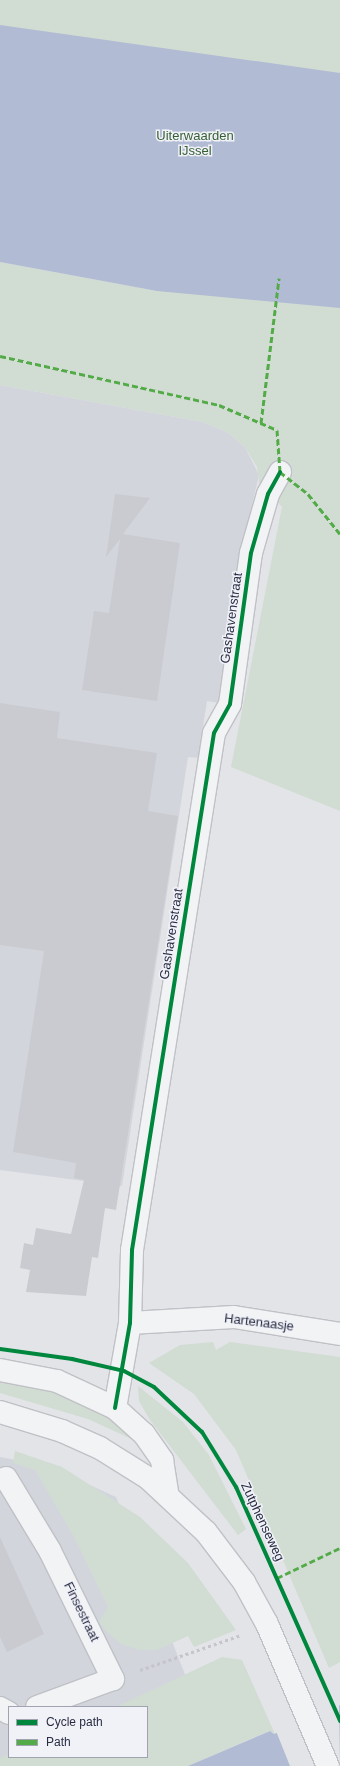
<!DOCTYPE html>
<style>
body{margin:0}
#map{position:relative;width:340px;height:1766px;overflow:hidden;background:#e3e4e8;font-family:Arial,sans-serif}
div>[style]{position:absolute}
.built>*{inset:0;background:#d3d5dd}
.green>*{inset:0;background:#d1dcd3}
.water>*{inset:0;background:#b1bbd4}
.pier>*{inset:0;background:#e3e4e8}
.building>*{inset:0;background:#cacbd0}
.path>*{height:2.5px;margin-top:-1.25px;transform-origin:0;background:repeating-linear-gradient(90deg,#c5c5cb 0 3px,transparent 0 6px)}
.roads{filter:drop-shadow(1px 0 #c0c1c6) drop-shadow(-1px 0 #c0c1c6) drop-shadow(0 1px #c0c1c6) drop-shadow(0 -1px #c0c1c6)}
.minor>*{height:22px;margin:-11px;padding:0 11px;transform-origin:11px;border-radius:11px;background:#f2f3f5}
.quiet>*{height:3px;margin-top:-1.5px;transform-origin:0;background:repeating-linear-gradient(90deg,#53ab47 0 6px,transparent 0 9px)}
.cycleway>*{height:4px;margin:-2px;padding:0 2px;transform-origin:2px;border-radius:2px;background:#00873e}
span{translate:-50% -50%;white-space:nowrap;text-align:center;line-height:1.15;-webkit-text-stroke:3px #f1f2f8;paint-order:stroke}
.park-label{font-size:13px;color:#365f35}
.street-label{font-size:13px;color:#292d43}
.legend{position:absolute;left:8px;top:1706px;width:140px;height:52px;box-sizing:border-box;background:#f1f2f8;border:1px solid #a1a3b0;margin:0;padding:5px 7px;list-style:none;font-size:12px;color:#292d43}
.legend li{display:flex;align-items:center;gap:8px;height:20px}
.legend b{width:20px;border:1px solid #a1a3b0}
</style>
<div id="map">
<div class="built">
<i style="clip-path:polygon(0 385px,203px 422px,227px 432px,245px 447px,259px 475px,243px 544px,220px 703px,207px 701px,198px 758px,188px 757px,122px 1186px,0 1170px)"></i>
<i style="clip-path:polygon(0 1457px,48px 1466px,116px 1497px,198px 1708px,9px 1707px,9px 1757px,0 1766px)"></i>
</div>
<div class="green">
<i style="clip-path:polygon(0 0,340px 0,340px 811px,231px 767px,282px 507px,259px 483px,257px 467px,245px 447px,227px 432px,203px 422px,0 385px,0 262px,157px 291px,0 254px)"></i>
<i style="clip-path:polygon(213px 1342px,216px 1350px,230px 1342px,340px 1357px,340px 1662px,329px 1668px,236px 1450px,194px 1394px,149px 1363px,180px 1345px)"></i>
<i style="clip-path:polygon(0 1378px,42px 1385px,103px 1410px,136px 1441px,88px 1419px,0 1393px)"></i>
<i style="clip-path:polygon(138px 1386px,183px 1422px,209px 1455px,246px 1529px,238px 1535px,150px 1420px,139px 1401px)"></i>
<i style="clip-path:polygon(15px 1451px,62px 1467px,140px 1517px,188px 1563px,236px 1630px,194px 1647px,188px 1636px,157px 1650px,139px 1650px,121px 1644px,107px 1632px,99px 1622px,108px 1607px,74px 1537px,35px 1470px,13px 1463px)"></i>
<i style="clip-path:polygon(222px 1657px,242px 1660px,275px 1734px,269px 1731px,188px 1766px,0 1766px,0 1758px,9px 1754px,9px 1757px,147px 1757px,147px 1707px,116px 1707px)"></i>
</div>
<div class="water">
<i style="clip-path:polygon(0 25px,340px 73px,340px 308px,157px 291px,0 262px)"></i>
<i style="clip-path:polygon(340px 1705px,340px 1766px,188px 1766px,270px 1731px,274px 1734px)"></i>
</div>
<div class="pier">
<i style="clip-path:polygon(339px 1703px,340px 1766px,290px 1766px,276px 1731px)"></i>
</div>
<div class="building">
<i style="clip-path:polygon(115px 494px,150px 498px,123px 534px,180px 543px,157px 701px,82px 690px,94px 611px,109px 613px,120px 539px,106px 557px)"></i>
<i style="clip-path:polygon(0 703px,60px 712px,57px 738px,157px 753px,148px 811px,178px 816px,116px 1210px,105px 1208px,98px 1258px,92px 1257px,86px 1296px,26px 1292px,30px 1270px,20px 1268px,24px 1243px,33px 1245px,36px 1228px,71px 1234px,84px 1180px,74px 1178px,76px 1163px,13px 1152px,44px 951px,0 945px)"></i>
<i style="clip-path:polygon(0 1537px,44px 1634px,7px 1652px,0 1637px)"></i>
</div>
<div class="path">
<i style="left:140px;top:1670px;width:107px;rotate:-19.1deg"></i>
</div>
<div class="roads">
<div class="minor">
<i style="left:130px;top:1323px;width:104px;rotate:-3.3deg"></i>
<i style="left:234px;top:1317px;width:107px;rotate:9.1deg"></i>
<i style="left:0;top:1370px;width:58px;rotate:10.9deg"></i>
<i style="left:57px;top:1381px;width:64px;rotate:25deg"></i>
<i style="left:115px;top:1408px;width:39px;rotate:42deg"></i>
<i style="left:144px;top:1434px;width:32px;rotate:55deg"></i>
<i style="left:162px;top:1460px;width:33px;rotate:81deg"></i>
<i style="left:115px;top:1408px;width:86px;rotate:-80deg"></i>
<i style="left:130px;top:1323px;width:73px;rotate:-88.4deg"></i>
<i style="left:132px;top:1250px;width:523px;rotate:-80.99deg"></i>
<i style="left:214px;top:733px;width:33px;rotate:-61deg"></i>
<i style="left:230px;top:704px;width:152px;rotate:-82.1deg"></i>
<i style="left:251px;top:553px;width:61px;rotate:-73.9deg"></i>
<i style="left:268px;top:494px;width:25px;rotate:-61deg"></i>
<i style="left:0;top:1412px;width:65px;rotate:17deg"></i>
<i style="left:62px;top:1431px;width:42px;rotate:24.1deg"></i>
<i style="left:100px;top:1448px;width:57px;rotate:32deg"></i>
<i style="left:148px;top:1478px;width:79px;rotate:43deg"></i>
<i style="left:206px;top:1532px;width:63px;rotate:52.8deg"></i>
<i style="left:244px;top:1582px;width:48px;rotate:61.3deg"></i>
<i style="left:267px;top:1624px;width:155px;rotate:66.8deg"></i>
<i style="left:6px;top:1478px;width:85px;rotate:58.9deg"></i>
<i style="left:50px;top:1551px;width:143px;rotate:63.8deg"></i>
<i style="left:113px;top:1679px;width:81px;rotate:159.8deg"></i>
<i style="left:0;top:1708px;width:10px;rotate:29deg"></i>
</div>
</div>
<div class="quiet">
<i style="left:0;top:356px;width:224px;rotate:12.6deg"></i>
<i style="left:219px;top:405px;width:63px;rotate:23.3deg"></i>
<i style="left:277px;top:430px;width:42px;rotate:85.9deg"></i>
<i style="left:280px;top:472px;width:36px;rotate:38deg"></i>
<i style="left:308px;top:494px;width:51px;rotate:51.3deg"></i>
<i style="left:261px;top:423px;width:146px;rotate:-82.9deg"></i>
<i style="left:277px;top:1578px;width:70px;rotate:-25.5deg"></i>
</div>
<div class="cycleway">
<i style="left:0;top:1349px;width:73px;rotate:7.9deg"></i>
<i style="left:72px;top:1359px;width:53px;rotate:13deg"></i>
<i style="left:124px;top:1371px;width:34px;rotate:28deg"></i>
<i style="left:154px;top:1387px;width:66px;rotate:43.2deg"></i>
<i style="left:202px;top:1432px;width:65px;rotate:58.3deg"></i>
<i style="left:236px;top:1487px;width:256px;rotate:66deg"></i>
<i style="left:115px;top:1408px;width:86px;rotate:-80deg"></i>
<i style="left:130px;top:1323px;width:73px;rotate:-88.4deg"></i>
<i style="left:132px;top:1250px;width:523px;rotate:-80.99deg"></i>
<i style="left:214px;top:733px;width:33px;rotate:-61deg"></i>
<i style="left:230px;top:704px;width:152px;rotate:-82.1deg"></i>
<i style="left:251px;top:553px;width:61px;rotate:-73.9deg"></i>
<i style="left:268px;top:494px;width:25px;rotate:-61deg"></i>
</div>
<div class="park-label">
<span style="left:195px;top:144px">Uiterwaarden<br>IJssel</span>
</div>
<div class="street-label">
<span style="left:232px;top:618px;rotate:-82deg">Gashavenstraat</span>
<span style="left:172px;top:934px;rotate:-81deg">Gashavenstraat</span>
<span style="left:259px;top:1323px;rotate:7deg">Hartenaasje</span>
<span style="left:262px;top:1522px;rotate:65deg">Zutphenseweg</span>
<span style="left:81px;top:1612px;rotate:64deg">Finsestraat</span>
</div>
<ul class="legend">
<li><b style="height:5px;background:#00873e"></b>Cycle path</li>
<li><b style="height:5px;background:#53ab47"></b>Path</li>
</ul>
</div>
